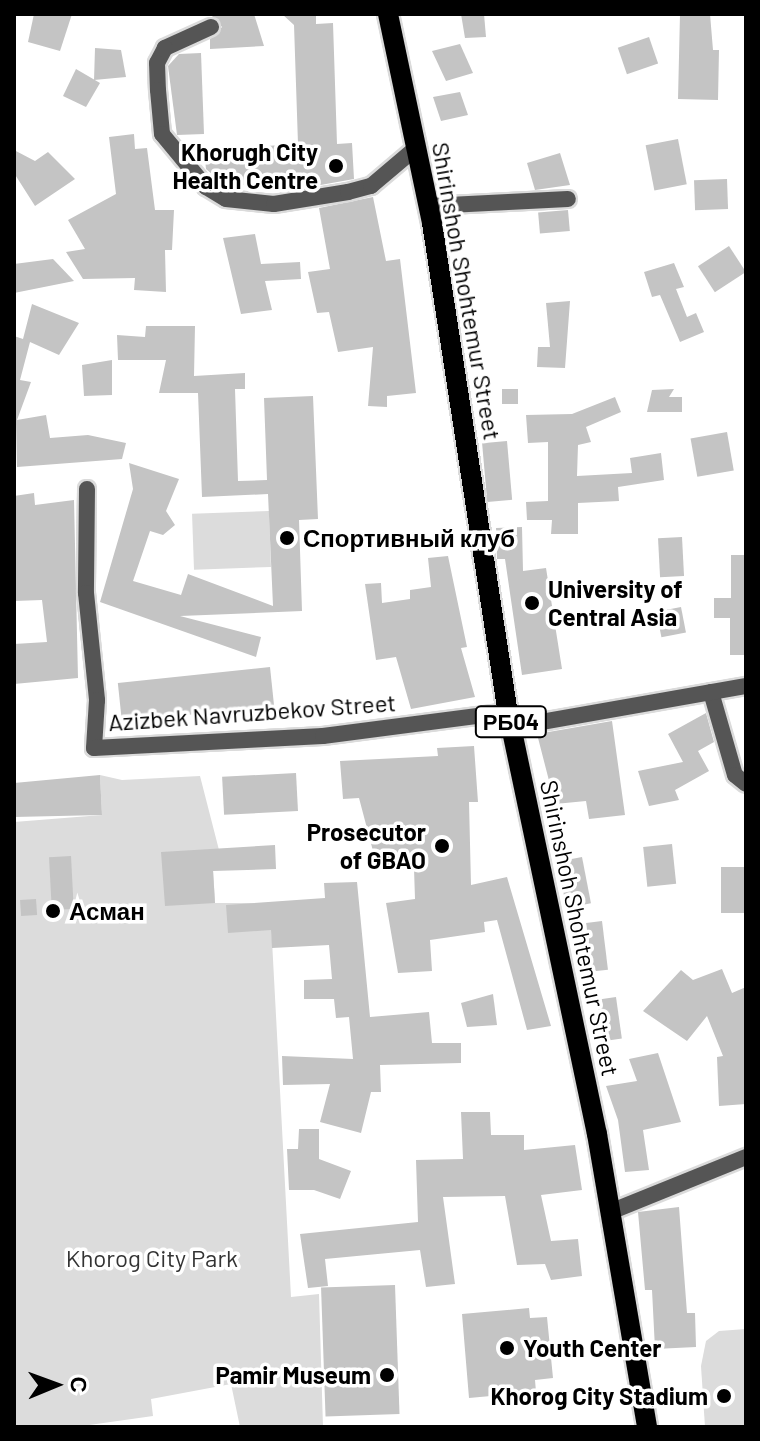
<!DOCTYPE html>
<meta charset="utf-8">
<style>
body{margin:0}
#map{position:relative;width:760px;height:1441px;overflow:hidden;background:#fff;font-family:Barlow,sans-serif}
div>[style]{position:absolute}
.green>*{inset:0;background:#dcdcdc;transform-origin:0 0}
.building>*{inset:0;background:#c4c4c4;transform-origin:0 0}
.roads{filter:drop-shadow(2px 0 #dbdbdb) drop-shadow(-2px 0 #dbdbdb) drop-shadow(0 2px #dbdbdb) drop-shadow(0 -2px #dbdbdb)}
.street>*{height:16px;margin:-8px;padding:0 8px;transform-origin:8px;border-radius:8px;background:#555}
.primary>*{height:20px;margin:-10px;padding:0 10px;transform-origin:10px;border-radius:10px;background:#000}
.dots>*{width:22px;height:22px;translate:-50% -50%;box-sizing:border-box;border:4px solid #fff;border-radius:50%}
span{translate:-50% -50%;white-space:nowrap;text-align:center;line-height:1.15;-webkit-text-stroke:7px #fff;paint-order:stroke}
.shield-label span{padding:2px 6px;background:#fff;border:2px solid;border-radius:6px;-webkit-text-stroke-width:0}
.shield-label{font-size:22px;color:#000;font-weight:700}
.poi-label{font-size:24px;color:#000;font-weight:700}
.right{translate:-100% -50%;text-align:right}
.left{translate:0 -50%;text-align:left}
.street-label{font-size:24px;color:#000}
.park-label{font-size:24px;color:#333}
.frame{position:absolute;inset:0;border:16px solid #000;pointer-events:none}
.north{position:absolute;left:16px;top:1345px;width:80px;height:80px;-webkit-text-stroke:6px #fff;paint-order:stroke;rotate:89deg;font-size:22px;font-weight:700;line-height:32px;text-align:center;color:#000}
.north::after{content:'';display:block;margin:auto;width:28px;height:36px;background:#000;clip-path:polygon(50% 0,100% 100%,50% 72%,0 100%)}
</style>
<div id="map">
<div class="green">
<i style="left:269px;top:511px;width:56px;height:77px;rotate:88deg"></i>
<i style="clip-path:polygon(100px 775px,122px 780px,200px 776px,219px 850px,212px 850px,215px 903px,270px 903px,291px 1297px,319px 1294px,323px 1427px,240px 1427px,231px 1384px,151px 1399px,153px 1416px,75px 1427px,14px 1427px,14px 822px,102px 815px)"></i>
<i style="clip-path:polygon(746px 1329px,746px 1427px,705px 1427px,701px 1366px,706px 1341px,719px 1331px)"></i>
</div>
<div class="building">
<i style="clip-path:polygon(34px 14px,72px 14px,60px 51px,28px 42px)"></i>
<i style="clip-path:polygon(254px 14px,264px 46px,210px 49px,210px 39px,222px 27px,212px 16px)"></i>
<i style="clip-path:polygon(282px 14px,316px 14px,316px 24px,333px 23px,337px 144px,352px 143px,354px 179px,315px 186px,314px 181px,226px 186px,206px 169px,204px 150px,298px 144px,294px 25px)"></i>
<i style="clip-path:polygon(461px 14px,484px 14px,486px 37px,465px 38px)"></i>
<i style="clip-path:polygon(680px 14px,710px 14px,713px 50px,719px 50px,718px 100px,678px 99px)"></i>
<i style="left:649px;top:37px;width:28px;height:33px;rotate:71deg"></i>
<i style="clip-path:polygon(460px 44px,473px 73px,446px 81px,432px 51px)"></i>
<i style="clip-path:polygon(95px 48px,121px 50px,126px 77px,94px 80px)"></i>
<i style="clip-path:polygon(201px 53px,204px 134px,177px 135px,168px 66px,179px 54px)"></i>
<i style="clip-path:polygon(76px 69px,100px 83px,86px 107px,63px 96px)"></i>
<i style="clip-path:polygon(460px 92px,468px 115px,441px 121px,433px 97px)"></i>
<i style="clip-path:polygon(134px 134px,135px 149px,147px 148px,155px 210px,174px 210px,172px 250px,165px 250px,166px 292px,134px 290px,135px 278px,83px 279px,66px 252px,85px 249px,68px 220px,116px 194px,109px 137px)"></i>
<i style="left:678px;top:139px;width:46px;height:33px;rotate:79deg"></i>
<i style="clip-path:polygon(14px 150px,35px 161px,48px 152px,75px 179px,35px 206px,14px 173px)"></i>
<i style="clip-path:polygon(560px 153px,570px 185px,535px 190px,527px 163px)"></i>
<i style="left:727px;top:179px;width:30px;height:33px;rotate:88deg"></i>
<i style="clip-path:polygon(373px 197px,386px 261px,400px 259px,416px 393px,387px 396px,387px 407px,368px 406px,373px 347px,338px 352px,329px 312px,317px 313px,308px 272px,330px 269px,319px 208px)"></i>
<i style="left:568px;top:210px;width:21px;height:30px;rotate:85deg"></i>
<i style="clip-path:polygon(255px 234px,261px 264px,300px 262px,301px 279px,265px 281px,272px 310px,241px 314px,223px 238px)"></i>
<i style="left:729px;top:246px;width:31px;height:37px;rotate:57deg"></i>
<i style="clip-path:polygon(53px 259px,74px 281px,14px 293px,14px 264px)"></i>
<i style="clip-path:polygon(674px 263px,684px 287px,676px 289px,687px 317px,696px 313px,704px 332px,680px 342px,660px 295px,652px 297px,644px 272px)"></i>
<i style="clip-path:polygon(570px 301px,565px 368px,537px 367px,538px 347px,550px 347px,546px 303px)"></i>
<i style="clip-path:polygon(32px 304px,79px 323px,59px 355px,30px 342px,20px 380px,31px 382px,17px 420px,46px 415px,50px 438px,88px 435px,126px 443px,122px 459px,17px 467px,14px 336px,23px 339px)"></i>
<i style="clip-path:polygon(146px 326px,195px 326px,194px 376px,245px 373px,245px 389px,235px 389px,238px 481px,267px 480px,264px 398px,313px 396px,318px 519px,299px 520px,302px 611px,180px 616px,261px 637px,256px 657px,100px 602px,133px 489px,129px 463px,179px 479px,166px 511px,175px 525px,163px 535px,150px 531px,133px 581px,181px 595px,188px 574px,273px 606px,268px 494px,202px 497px,198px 393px,159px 393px,166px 360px,118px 360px,117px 335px,145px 337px)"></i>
<i style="clip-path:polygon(112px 360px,112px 395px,84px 396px,82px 365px)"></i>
<i style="left:502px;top:389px;width:16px;height:15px"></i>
<i style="clip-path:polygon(674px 389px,669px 397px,682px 397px,682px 412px,647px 412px,652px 390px)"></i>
<i style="clip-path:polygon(615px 397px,621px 412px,586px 427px,591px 442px,578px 445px,577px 476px,632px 473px,630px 458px,661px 453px,664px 480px,618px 487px,619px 501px,578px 503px,578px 534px,551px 534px,552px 520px,527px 520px,526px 502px,548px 501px,548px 442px,528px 443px,526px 415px,572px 414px)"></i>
<i style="left:727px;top:432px;width:39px;height:37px;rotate:80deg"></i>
<i style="left:507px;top:441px;width:59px;height:25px;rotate:85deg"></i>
<i style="clip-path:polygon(34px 493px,35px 505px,74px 500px,78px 678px,14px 684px,14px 644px,47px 642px,42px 600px,14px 601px,14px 496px)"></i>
<i style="clip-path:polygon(522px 527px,523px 571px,546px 568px,562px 669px,522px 675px,505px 559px,497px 559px,496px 528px)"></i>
<i style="left:682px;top:537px;width:39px;height:24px;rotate:87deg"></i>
<i style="clip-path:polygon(731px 555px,746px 555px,746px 655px,730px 655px,730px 618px,714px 618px,714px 598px,731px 598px)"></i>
<i style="clip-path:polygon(448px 556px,467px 647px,461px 648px,475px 697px,411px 709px,396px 657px,376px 660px,365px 584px,381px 583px,382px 603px,410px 599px,410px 590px,431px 587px,428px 558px)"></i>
<i style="left:681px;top:607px;width:26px;height:25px;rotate:79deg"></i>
<i style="left:270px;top:667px;width:39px;height:153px;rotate:84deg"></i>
<i style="clip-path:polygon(706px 713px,714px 742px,698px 751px,709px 771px,675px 790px,679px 800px,649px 806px,638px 771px,683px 762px,668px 734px)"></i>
<i style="clip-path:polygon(612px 721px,625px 815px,589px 819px,586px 801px,555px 804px,537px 734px)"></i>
<i style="clip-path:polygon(474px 746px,478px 802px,469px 802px,471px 885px,507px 877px,551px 1026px,527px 1030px,497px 920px,484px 922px,485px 932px,430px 940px,432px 971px,398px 973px,386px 903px,415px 899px,414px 869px,378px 870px,359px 798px,343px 799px,340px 761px,438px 756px,437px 748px)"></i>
<i style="left:296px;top:773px;width:38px;height:74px;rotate:87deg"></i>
<i style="clip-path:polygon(100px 775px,102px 815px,14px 817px,14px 783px)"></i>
<i style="left:672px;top:844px;width:40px;height:29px;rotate:84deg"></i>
<i style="clip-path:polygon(275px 845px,276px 869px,213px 871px,215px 903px,165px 906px,161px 852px)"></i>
<i style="left:71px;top:856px;width:53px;height:22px;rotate:87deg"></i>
<i style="left:582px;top:857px;width:47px;height:25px;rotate:79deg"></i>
<i style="left:746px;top:867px;width:46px;height:25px;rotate:90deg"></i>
<i style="clip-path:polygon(357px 882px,370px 1017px,429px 1012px,432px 1043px,461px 1043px,461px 1063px,380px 1065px,381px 1092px,371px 1092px,361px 1133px,320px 1122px,330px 1084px,283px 1085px,282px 1056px,353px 1059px,349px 1017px,336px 1018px,334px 999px,304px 999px,304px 980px,332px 979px,329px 945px,272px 948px,271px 930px,228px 933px,226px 905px,325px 898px,324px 883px)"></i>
<i style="left:36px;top:899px;width:16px;height:16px;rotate:86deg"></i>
<i style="left:602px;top:921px;width:49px;height:16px;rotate:83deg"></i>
<i style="clip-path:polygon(722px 969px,732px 993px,746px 987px,746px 1104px,719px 1106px,717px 1057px,723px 1056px,707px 1016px,687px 1041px,643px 1011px,681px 970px,693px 980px)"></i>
<i style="clip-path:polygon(493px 994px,497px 1025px,467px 1027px,461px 1003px)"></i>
<i style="left:616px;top:997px;width:42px;height:19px;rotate:82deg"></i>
<i style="clip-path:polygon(658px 1053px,681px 1122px,643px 1130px,649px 1170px,625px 1172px,618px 1120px,606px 1086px,637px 1081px,629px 1059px)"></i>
<i style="clip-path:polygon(461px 1112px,490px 1112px,491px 1135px,524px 1135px,524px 1150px,575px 1145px,582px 1190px,541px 1195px,551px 1241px,578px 1239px,582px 1276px,551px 1280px,545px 1264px,517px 1265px,505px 1196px,443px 1197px,455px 1284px,426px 1287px,420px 1250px,325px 1259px,328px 1286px,308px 1288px,300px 1234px,418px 1222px,416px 1160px,463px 1159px)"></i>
<i style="clip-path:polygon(299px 1129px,319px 1129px,319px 1159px,351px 1171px,340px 1199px,314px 1190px,289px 1190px,287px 1149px,298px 1149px)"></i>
<i style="clip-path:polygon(679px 1207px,687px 1313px,695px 1313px,696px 1347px,655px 1349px,652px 1290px,645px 1290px,638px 1212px)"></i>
<i style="left:395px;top:1285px;width:129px;height:74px;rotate:88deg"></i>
<i style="clip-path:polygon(529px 1308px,530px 1318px,547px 1317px,553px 1378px,535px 1380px,536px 1392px,469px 1398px,462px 1314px)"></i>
</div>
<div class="roads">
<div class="street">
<i style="left:211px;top:27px;width:51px;rotate:155.5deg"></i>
<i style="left:165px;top:48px;width:17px;rotate:118deg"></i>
<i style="left:157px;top:63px;width:27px;rotate:88deg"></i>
<i style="left:158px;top:90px;width:44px;rotate:84.8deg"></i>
<i style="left:162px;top:134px;width:69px;rotate:50.3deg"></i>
<i style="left:206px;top:187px;width:23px;rotate:31deg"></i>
<i style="left:226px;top:199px;width:48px;rotate:5.9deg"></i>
<i style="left:274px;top:204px;width:75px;rotate:-9.2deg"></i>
<i style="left:348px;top:192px;width:24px;rotate:-15deg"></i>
<i style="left:371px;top:186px;width:59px;rotate:-40.2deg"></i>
<i style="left:429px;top:206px;width:139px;rotate:-2.9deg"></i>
<i style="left:87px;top:489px;width:104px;rotate:90.6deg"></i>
<i style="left:86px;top:593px;width:108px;rotate:84.1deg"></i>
<i style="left:97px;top:700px;width:48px;rotate:93.6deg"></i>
<i style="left:94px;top:748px;width:229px;rotate:-3deg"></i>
<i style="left:323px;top:736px;width:187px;rotate:-7.4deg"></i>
<i style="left:711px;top:692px;width:86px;rotate:73.9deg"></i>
<i style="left:735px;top:775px;width:14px;rotate:39deg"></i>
<i style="left:513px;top:727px;width:237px;rotate:-10deg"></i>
<i style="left:610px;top:1212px;width:147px;rotate:-22deg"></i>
</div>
<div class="primary">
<i style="left:388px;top:14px;width:214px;rotate:78.1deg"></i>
<i style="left:432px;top:223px;width:495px;rotate:81.2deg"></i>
<i style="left:508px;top:712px;width:431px;rotate:78.1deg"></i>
<i style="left:597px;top:1134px;width:297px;rotate:80.3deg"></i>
</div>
</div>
<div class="dots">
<i style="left:336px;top:166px;background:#000"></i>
<i style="left:287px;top:538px;background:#000"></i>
<i style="left:532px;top:603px;background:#000"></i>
<i style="left:442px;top:846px;background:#000"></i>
<i style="left:53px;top:911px;background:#000"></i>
<i style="left:507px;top:1348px;background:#000"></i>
<i style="left:387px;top:1375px;background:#000"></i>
<i style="left:724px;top:1396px;background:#000"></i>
</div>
<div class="shield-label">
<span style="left:511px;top:722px">РБ04</span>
</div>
<div class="poi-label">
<span class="right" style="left:318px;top:166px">Khorugh City<br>Health Centre</span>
<span class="left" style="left:303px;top:538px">Спортивный клуб</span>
<span class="left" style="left:548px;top:603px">University of<br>Central Asia</span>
<span class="right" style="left:426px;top:846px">Prosecutor<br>of GBAO</span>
<span class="left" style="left:69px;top:911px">Асман</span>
<span class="left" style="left:523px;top:1348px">Youth Center</span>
<span class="right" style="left:371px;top:1375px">Pamir Museum</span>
<span class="right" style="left:708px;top:1396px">Khorog City Stadium</span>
</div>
<div class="street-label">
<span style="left:467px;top:291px;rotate:80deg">Shirinshoh Shohtemur Street</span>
<span style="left:252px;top:712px;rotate:-4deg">Azizbek Navruzbekov Street</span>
<span style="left:580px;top:928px;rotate:78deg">Shirinshoh Shohtemur Street</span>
</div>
<div class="park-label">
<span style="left:152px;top:1258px">Khorog City Park</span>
</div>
<div class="frame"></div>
<div class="north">С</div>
</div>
